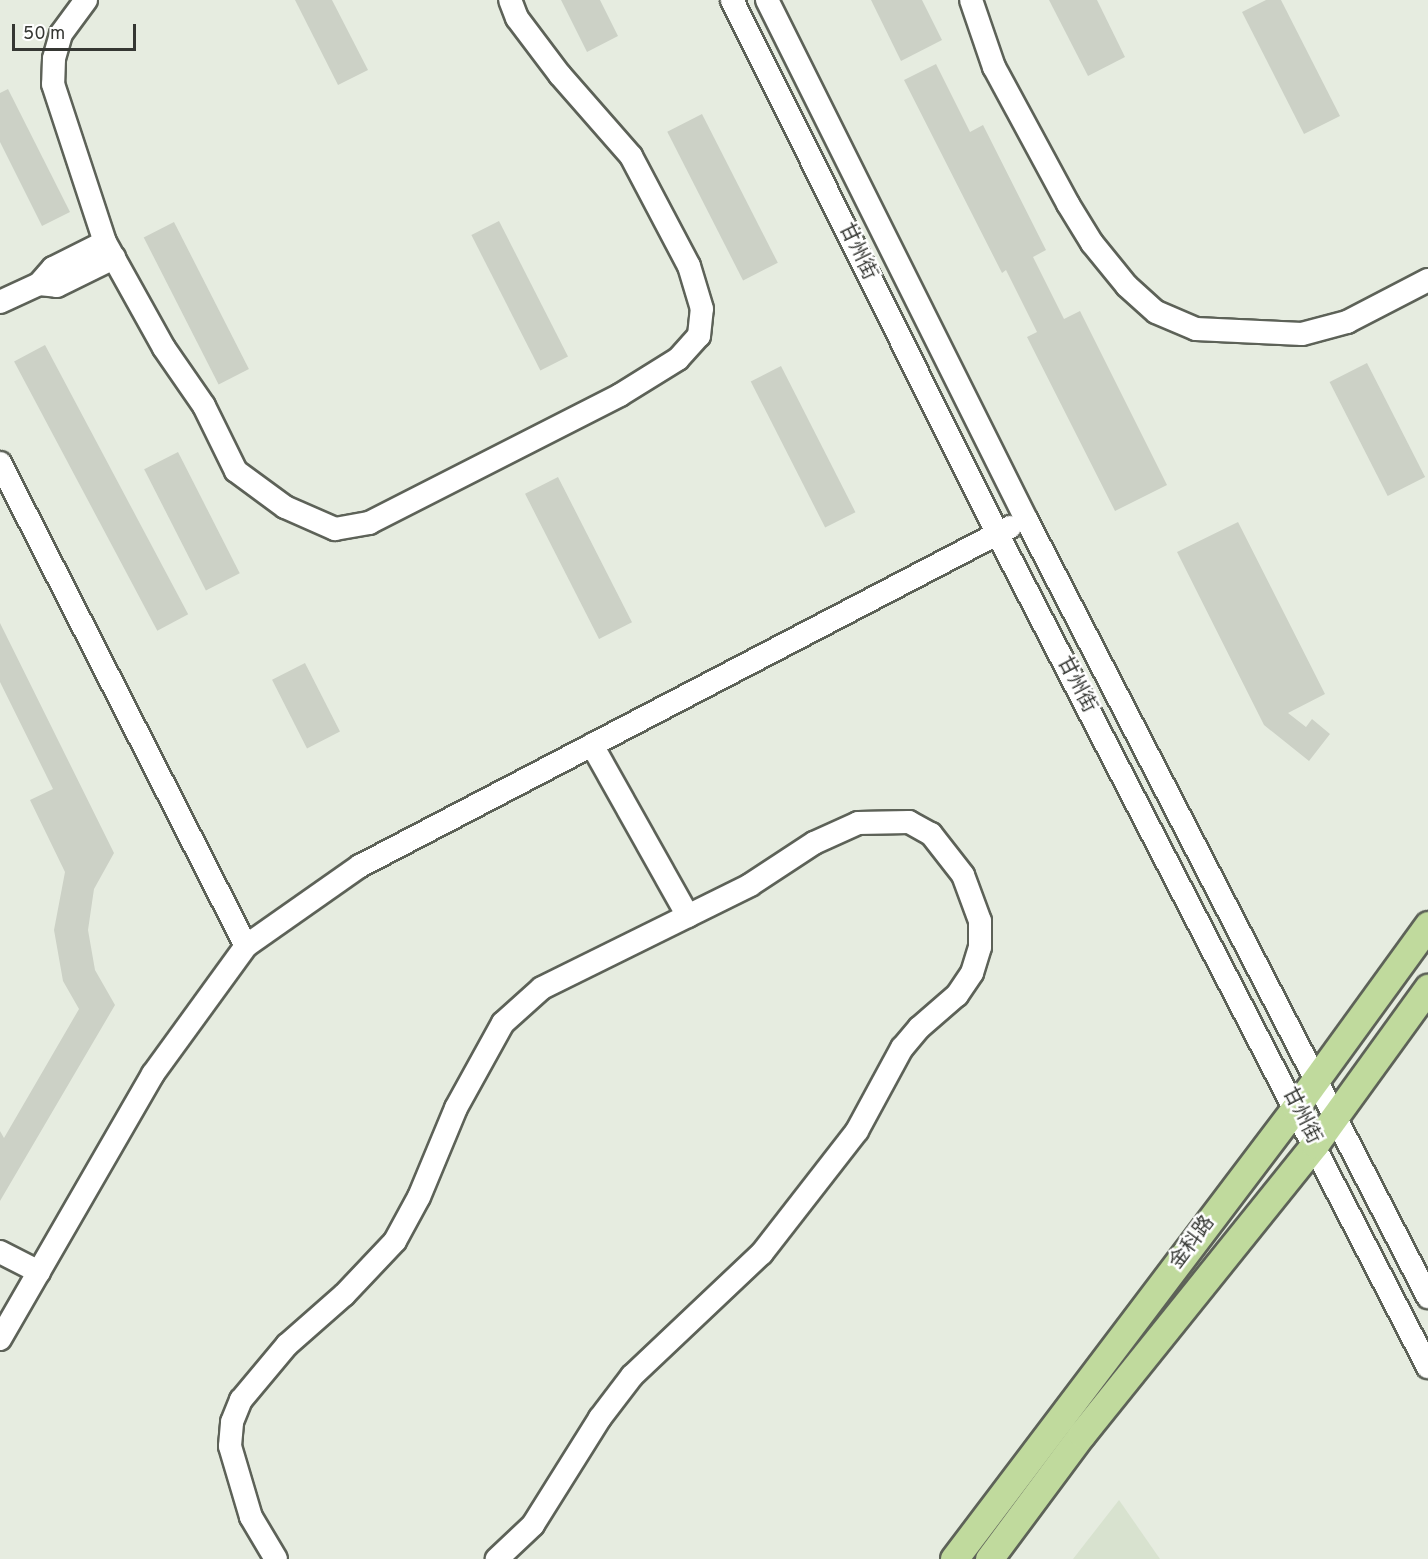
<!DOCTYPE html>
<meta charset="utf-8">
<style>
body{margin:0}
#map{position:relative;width:1428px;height:1559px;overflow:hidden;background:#e6ece0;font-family:Overpass,"Noto Sans SC",sans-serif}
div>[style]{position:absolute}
.built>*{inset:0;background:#d8e2cf}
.building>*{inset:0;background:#ccd1c6;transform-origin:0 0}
.roads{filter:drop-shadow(2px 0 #5d6258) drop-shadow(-2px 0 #5d6258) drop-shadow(0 2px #5d6258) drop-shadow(0 -2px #5d6258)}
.minor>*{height:22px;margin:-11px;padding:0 11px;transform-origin:11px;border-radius:11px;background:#fff}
.major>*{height:27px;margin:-13.5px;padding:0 13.5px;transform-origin:13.5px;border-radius:13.5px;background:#c0da9d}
span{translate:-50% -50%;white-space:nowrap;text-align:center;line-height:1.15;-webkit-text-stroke:5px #fff;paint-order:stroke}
.street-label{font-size:20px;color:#353733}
.scale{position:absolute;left:12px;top:24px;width:124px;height:27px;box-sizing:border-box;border:3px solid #353733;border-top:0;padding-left:8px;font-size:18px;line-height:21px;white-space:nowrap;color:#353733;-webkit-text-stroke:4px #fff;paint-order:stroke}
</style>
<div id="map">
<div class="built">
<i style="clip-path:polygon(1119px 1500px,1160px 1559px,1073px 1559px)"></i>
</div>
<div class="building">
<i style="clip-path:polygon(295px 0,332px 0,368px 70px,338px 85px)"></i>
<i style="clip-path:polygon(561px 0,600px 0,618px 36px,587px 52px)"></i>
<i style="clip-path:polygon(871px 0,922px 0,942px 40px,901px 61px)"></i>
<i style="clip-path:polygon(1049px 0,1097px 0,1125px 57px,1088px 76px)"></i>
<i style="clip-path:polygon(1266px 0,1281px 0,1340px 116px,1304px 134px,1242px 12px)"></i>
<i style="clip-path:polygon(936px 64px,970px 132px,983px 125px,1046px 250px,1033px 257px,1064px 319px,1080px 311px,1167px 485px,1115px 511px,1027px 337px,1037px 332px,1006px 270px,1002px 273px,904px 80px)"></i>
<i style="clip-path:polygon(8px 89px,70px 212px,42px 226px,0 142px,0 93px)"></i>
<i style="left:702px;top:114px;width:167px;height:39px;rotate:63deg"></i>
<i style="left:499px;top:221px;width:152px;height:31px;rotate:63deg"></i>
<i style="left:174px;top:222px;width:165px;height:34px;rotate:63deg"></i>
<i style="left:45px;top:345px;width:305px;height:35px;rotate:62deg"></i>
<i style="left:1367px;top:363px;width:128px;height:42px;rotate:63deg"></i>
<i style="left:781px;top:366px;width:164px;height:34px;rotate:63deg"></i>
<i style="left:178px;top:452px;width:136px;height:38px;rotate:63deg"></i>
<i style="left:558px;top:477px;width:163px;height:37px;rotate:63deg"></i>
<i style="clip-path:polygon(1238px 522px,1325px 694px,1288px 713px,1306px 727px,1312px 719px,1330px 734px,1309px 761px,1264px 725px,1177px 552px)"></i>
<i style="clip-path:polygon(0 623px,114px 853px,94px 889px,88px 930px,95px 970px,115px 1005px,0 1201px,0 1131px,4px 1138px,79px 1009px,63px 981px,54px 930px,65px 872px,30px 800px,53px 789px,0 682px)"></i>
<i style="left:305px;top:663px;width:77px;height:37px;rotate:63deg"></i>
</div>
<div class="roads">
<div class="minor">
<i style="left:86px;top:0;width:42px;rotate:126.3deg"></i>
<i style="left:61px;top:34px;width:26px;rotate:106deg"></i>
<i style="left:54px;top:59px;width:25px;rotate:92deg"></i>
<i style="left:53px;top:84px;width:166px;rotate:71.8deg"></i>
<i style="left:105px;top:242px;width:121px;rotate:60.9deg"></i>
<i style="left:164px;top:348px;width:70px;rotate:55.4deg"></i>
<i style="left:204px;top:406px;width:72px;rotate:63.8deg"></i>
<i style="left:236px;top:471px;width:61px;rotate:36.3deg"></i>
<i style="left:285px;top:507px;width:55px;rotate:23.7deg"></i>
<i style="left:335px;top:529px;width:35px;rotate:-10deg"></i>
<i style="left:369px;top:523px;width:282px;rotate:-27deg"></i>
<i style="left:620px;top:395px;width:68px;rotate:-31.8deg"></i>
<i style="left:678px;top:359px;width:31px;rotate:-48deg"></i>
<i style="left:699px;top:336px;width:27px;rotate:-84deg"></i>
<i style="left:702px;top:309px;width:45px;rotate:-106.8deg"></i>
<i style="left:689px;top:266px;width:124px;rotate:-117.8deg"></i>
<i style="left:631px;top:156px;width:108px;rotate:-131.2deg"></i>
<i style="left:560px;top:75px;width:71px;rotate:-127deg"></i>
<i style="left:517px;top:18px;width:19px;rotate:-111deg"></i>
<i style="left:732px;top:0;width:595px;rotate:63.56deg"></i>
<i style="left:997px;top:533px;width:939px;rotate:62.67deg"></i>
<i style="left:767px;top:0;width:580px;rotate:63.48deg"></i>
<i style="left:1026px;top:519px;width:876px;rotate:62.67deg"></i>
<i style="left:971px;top:0;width:71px;rotate:71.1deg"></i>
<i style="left:994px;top:67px;width:156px;rotate:61.6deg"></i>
<i style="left:1068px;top:204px;width:46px;rotate:58.4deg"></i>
<i style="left:1092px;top:243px;width:55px;rotate:50.9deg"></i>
<i style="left:1127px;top:286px;width:39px;rotate:42deg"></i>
<i style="left:1156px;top:312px;width:43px;rotate:23deg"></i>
<i style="left:1196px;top:329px;width:106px;rotate:2.7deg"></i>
<i style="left:1302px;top:334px;width:47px;rotate:-14.9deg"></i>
<i style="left:1347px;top:322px;width:91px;rotate:-27.4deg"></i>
<i style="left:39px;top:284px;width:18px;rotate:6deg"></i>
<i style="left:57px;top:286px;width:64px;rotate:-26.2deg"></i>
<i style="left:0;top:302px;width:43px;rotate:-24.8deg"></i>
<i style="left:39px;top:284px;width:21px;rotate:-49deg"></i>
<i style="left:53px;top:268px;width:58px;rotate:-26.6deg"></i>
<i style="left:0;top:463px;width:542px;rotate:63.01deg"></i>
<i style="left:592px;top:745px;width:196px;rotate:60.7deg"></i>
<i style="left:0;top:1252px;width:44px;rotate:27.1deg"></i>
<i style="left:0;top:1339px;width:306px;rotate:-60deg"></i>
<i style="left:153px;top:1074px;width:158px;rotate:-54deg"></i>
<i style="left:246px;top:946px;width:139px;rotate:-35.1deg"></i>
<i style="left:360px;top:866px;width:733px;rotate:-27.54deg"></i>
<i style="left:276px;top:1559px;width:49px;rotate:-120.8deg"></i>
<i style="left:251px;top:1517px;width:74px;rotate:-106.5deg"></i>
<i style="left:230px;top:1446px;width:24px;rotate:-85deg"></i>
<i style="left:232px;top:1422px;width:24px;rotate:-68deg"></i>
<i style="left:241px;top:1400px;width:72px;rotate:-50.1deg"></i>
<i style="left:287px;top:1345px;width:76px;rotate:-41.3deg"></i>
<i style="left:344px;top:1295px;width:74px;rotate:-46.6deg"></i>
<i style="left:395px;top:1241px;width:50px;rotate:-61.4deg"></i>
<i style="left:419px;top:1197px;width:96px;rotate:-67.4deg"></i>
<i style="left:456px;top:1108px;width:97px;rotate:-61.1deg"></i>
<i style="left:503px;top:1023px;width:52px;rotate:-41.9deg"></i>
<i style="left:542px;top:988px;width:232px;rotate:-26.3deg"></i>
<i style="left:750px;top:885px;width:77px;rotate:-33.3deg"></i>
<i style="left:814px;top:843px;width:48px;rotate:-24.4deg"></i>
<i style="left:858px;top:823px;width:51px;rotate:-1.1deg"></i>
<i style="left:909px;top:822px;width:25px;rotate:29deg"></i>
<i style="left:931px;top:834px;width:52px;rotate:52deg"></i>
<i style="left:963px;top:875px;width:49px;rotate:69.7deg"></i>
<i style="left:980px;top:921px;width:26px;rotate:90deg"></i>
<i style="left:980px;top:947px;width:27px;rotate:107deg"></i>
<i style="left:972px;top:973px;width:27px;rotate:124deg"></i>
<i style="left:957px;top:995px;width:50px;rotate:139deg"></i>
<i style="left:919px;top:1028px;width:26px;rotate:130deg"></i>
<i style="left:902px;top:1048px;width:94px;rotate:118.5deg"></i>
<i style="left:857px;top:1131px;width:155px;rotate:127.9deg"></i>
<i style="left:762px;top:1253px;width:179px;rotate:136.6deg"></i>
<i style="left:632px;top:1376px;width:53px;rotate:127.3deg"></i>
<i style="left:600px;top:1418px;width:126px;rotate:122.1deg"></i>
<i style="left:533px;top:1525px;width:50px;rotate:136.6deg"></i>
</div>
<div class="major">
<i style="left:954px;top:1559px;width:567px;rotate:-52.89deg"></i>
<i style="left:1296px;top:1107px;width:225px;rotate:-54deg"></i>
<i style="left:989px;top:1559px;width:156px;rotate:-53.4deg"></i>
<i style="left:1082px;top:1434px;width:372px;rotate:-51.2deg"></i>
<i style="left:1315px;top:1144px;width:193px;rotate:-54.1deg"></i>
</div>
</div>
<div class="street-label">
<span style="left:857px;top:252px;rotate:64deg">甘州街</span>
<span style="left:1076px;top:685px;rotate:62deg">甘州街</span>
<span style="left:1301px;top:1116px;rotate:63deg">甘州街</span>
<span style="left:1193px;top:1243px;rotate:-53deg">金科路</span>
</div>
<div class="scale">50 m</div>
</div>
